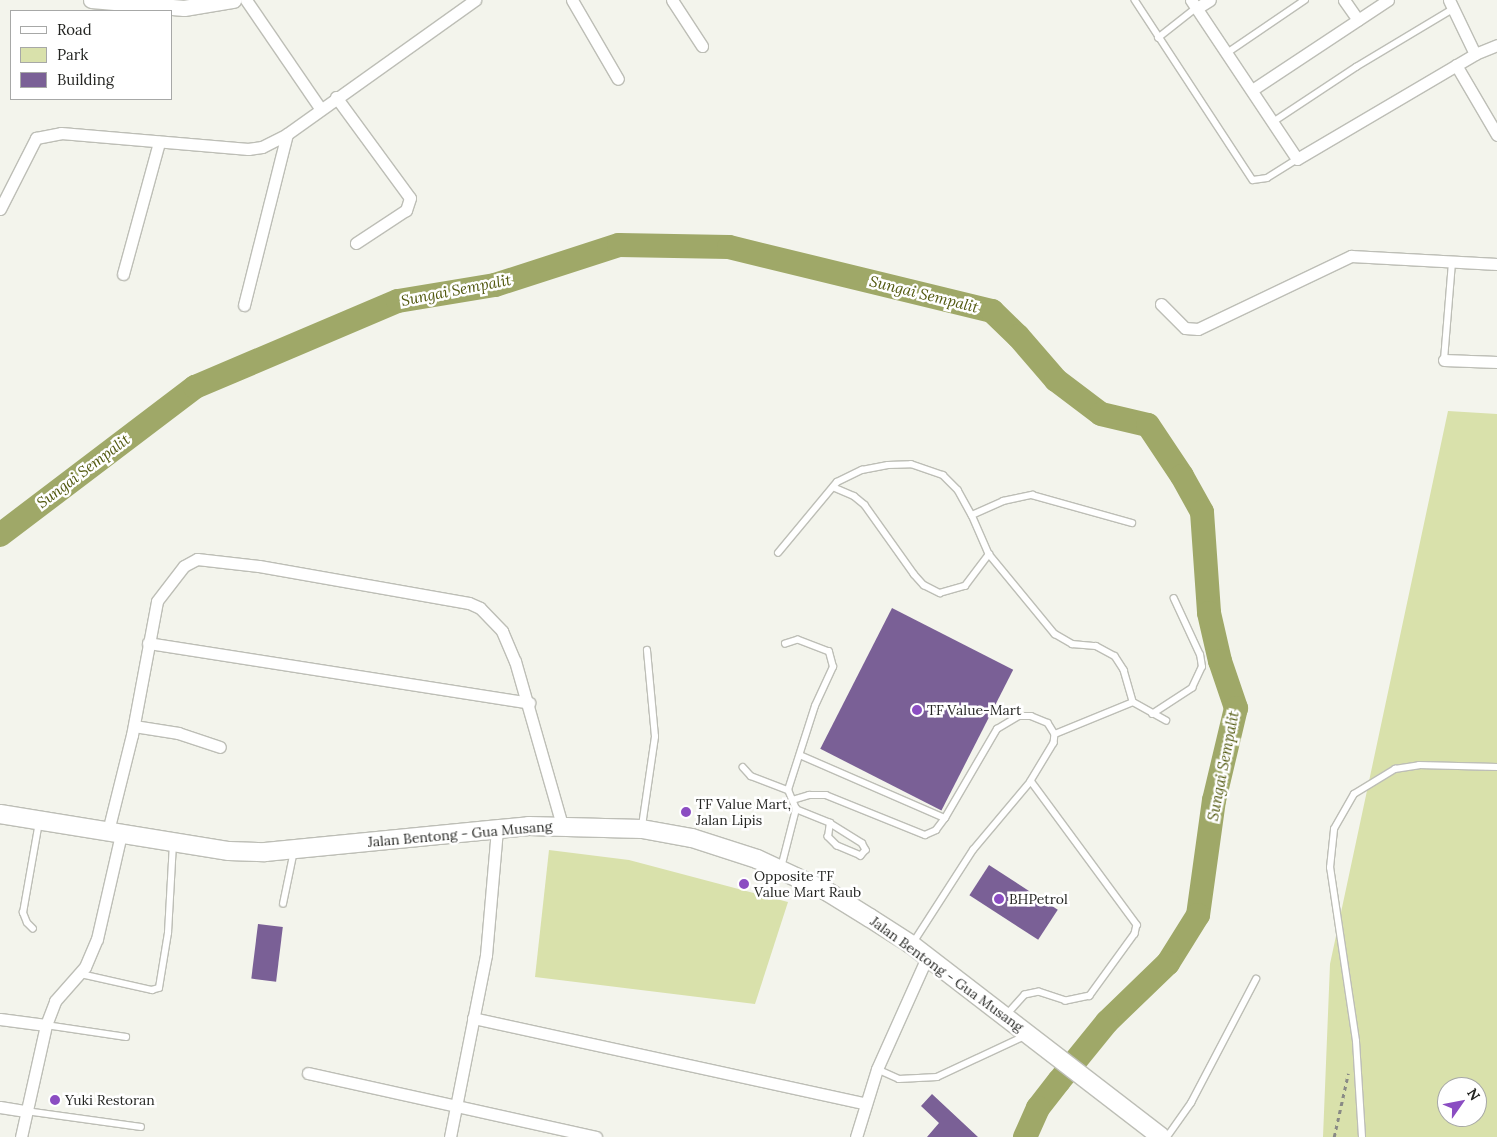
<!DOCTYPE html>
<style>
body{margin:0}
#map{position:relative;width:1497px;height:1137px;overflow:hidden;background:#f3f4ec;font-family:Lora,serif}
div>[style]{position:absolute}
.green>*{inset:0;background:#d9e1ab}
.river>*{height:24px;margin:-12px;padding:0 12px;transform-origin:12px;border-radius:12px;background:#9fa868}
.building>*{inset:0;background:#7a6096;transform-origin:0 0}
.path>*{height:2.5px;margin-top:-1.25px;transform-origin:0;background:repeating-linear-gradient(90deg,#898a85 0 4px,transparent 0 8px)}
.roads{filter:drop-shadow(1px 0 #bdbeb6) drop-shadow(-1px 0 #bdbeb6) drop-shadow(0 1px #bdbeb6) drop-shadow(0 -1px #bdbeb6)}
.lane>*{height:5.5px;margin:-2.75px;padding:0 2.75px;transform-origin:2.75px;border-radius:2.75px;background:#fff}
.street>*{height:11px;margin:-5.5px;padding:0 5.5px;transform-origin:5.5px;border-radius:5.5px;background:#fff}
.secondary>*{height:15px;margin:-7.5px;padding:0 7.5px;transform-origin:7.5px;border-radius:7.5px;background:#fff}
.primary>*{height:18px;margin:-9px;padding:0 9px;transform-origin:9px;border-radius:9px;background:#fff}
.dots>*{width:14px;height:14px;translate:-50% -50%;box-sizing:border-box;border:2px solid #fff;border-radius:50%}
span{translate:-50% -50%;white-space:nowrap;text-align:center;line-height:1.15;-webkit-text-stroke:5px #fff;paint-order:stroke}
.poi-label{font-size:14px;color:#242522}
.left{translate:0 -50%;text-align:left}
.street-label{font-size:14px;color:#242522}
.water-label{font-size:15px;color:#51580e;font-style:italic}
.legend{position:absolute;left:10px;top:10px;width:162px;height:90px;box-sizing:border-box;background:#fff;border:1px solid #a7a8a7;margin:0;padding:6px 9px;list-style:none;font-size:15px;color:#242522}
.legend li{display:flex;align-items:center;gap:10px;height:25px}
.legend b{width:25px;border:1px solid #a7a8a7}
.north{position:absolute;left:1437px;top:1077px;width:50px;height:50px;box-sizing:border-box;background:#fff;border:1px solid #a7a8a7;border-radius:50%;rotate:57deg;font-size:14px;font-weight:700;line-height:20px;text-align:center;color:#242522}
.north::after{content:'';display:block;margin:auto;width:18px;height:22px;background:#8b4dc2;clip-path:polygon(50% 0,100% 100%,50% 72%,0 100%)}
</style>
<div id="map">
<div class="green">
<i style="clip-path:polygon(evenodd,1448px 411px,1497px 414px,1497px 1137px,1323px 1137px,1330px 964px,1448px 411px,1447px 1087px,1477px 1087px,1477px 1117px,1447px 1117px,1447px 1087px)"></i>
<i style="clip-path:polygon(549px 850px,629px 860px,788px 902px,755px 1004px,535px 977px)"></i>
</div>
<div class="river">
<i style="left:0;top:535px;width:245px;rotate:-37.2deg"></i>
<i style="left:195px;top:387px;width:220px;rotate:-23deg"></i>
<i style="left:398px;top:301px;width:98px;rotate:-9.4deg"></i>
<i style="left:495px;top:285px;width:130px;rotate:-17.9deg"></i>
<i style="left:619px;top:245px;width:110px;rotate:1deg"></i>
<i style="left:729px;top:247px;width:271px;rotate:13.7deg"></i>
<i style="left:992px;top:311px;width:36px;rotate:44deg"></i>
<i style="left:1018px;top:336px;width:58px;rotate:49.2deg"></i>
<i style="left:1056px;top:380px;width:56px;rotate:37.1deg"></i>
<i style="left:1101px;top:414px;width:48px;rotate:13.2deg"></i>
<i style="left:1148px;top:425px;width:61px;rotate:56.3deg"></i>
<i style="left:1182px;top:476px;width:41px;rotate:60.9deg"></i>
<i style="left:1202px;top:512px;width:101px;rotate:86deg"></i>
<i style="left:1209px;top:613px;width:49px;rotate:77.1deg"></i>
<i style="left:1220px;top:661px;width:50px;rotate:71.2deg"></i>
<i style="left:1236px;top:708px;width:95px;rotate:103.4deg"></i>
<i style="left:1214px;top:800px;width:116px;rotate:97.9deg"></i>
<i style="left:1198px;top:915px;width:57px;rotate:122deg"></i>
<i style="left:1168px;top:963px;width:85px;rotate:136deg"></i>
<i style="left:1107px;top:1022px;width:76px;rotate:129.1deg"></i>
<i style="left:1059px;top:1081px;width:34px;rotate:128deg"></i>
<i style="left:1038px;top:1108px;width:32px;rotate:114deg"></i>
</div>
<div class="building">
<i style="left:892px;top:608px;width:136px;height:158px;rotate:27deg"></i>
<i style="left:989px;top:865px;width:82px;height:36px;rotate:33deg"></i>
<i style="left:258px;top:924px;width:25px;height:55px;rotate:7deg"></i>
<i style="clip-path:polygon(932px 1094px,978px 1137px,927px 1137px,939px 1123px,921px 1106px)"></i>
</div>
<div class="path">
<i style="left:1334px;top:1137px;width:65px;rotate:-77.5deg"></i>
</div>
<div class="roads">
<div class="lane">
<i style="left:1135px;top:0;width:215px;rotate:56.8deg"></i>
<i style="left:1253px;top:180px;width:14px;rotate:-8deg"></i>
<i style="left:1267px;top:178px;width:36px;rotate:-32deg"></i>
<i style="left:1158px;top:38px;width:48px;rotate:-38.3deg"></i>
<i style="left:1227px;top:53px;width:94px;rotate:-34.2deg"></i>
<i style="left:1273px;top:122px;width:100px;rotate:-33.5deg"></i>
<i style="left:1356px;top:67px;width:113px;rotate:-30.9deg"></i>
<i style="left:1444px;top:360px;width:98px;rotate:-85.3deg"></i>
<i style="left:833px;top:487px;width:23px;rotate:23deg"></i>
<i style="left:854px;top:496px;width:14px;rotate:39deg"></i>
<i style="left:865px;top:505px;width:85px;rotate:54.6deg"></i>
<i style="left:914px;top:574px;width:15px;rotate:48deg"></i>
<i style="left:924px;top:585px;width:18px;rotate:27deg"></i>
<i style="left:940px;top:593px;width:26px;rotate:-16deg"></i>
<i style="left:965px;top:586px;width:40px;rotate:-53deg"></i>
<i style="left:972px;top:515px;width:43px;rotate:66.4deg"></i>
<i style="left:989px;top:554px;width:104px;rotate:50.5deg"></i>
<i style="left:1055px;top:634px;width:20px;rotate:30deg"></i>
<i style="left:1072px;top:644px;width:24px;rotate:5deg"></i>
<i style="left:1096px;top:646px;width:21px;rotate:28deg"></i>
<i style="left:1115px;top:656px;width:17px;rotate:57deg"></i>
<i style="left:1124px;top:670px;width:33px;rotate:74deg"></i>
<i style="left:1133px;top:702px;width:38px;rotate:29deg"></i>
<i style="left:778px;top:553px;width:92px;rotate:-50.3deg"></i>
<i style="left:837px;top:482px;width:28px;rotate:-26deg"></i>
<i style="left:862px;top:470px;width:26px;rotate:-11deg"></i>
<i style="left:888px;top:465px;width:23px;rotate:-2deg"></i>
<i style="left:911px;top:464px;width:34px;rotate:19deg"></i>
<i style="left:943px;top:475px;width:21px;rotate:45deg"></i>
<i style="left:958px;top:490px;width:29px;rotate:61deg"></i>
<i style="left:972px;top:515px;width:34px;rotate:-24deg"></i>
<i style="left:1003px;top:501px;width:30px;rotate:-12deg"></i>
<i style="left:1032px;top:495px;width:104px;rotate:15.6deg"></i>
<i style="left:1152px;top:714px;width:48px;rotate:-33deg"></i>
<i style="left:1192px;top:688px;width:23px;rotate:-65deg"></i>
<i style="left:1202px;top:667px;width:12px;rotate:-99deg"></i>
<i style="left:1200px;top:655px;width:62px;rotate:-114.9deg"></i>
<i style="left:1055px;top:734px;width:84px;rotate:-22.3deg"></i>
<i style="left:800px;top:755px;width:158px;rotate:23.5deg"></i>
<i style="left:945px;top:818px;width:103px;rotate:-59.7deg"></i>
<i style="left:997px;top:729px;width:26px;rotate:-31deg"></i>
<i style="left:1019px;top:716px;width:12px"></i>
<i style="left:1031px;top:716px;width:18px;rotate:22deg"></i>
<i style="left:1048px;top:723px;width:13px;rotate:58deg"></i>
<i style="left:1055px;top:734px;width:9px;rotate:96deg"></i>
<i style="left:1054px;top:743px;width:44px;rotate:121.2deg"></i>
<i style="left:1031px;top:781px;width:179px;rotate:53.6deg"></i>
<i style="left:1137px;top:925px;width:9px;rotate:103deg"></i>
<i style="left:1135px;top:934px;width:77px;rotate:126deg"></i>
<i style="left:1090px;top:996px;width:25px;rotate:168deg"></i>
<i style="left:1066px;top:1001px;width:28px;rotate:-162deg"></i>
<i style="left:1039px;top:992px;width:14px;rotate:168deg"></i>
<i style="left:1025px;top:995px;width:27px;rotate:132deg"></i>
<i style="left:743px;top:767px;width:12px;rotate:48deg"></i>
<i style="left:751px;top:776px;width:40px;rotate:21deg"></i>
<i style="left:788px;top:790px;width:88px;rotate:-72.2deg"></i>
<i style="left:815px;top:706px;width:43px;rotate:-65.2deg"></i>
<i style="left:833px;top:667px;width:16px;rotate:-105deg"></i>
<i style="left:829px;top:652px;width:33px;rotate:-159deg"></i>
<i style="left:798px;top:640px;width:13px;rotate:162deg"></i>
<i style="left:793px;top:800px;width:17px;rotate:-17deg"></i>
<i style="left:809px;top:795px;width:17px"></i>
<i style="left:826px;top:795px;width:107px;rotate:22deg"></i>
<i style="left:925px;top:835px;width:12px;rotate:-24deg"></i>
<i style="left:936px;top:830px;width:15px;rotate:-53deg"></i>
<i style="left:796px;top:809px;width:37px;rotate:22deg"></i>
<i style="left:830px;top:823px;width:38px;rotate:32deg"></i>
<i style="left:862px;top:843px;width:8px;rotate:60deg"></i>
<i style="left:866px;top:850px;width:8px;rotate:130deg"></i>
<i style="left:861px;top:856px;width:26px;rotate:-157deg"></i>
<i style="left:837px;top:846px;width:13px;rotate:-135deg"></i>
<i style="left:828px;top:837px;width:14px;rotate:-82deg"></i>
<i style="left:642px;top:826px;width:90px;rotate:-81.7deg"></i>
<i style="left:655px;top:737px;width:87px;rotate:-95.3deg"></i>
<i style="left:781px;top:868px;width:61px;rotate:-75.7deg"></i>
<i style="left:796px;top:809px;width:21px;rotate:-113deg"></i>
<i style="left:283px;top:904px;width:54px;rotate:-78.3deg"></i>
<i style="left:33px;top:929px;width:8px;rotate:-135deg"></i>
<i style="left:27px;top:923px;width:11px;rotate:-112deg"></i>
<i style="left:23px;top:913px;width:92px;rotate:-80deg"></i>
<i style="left:913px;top:943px;width:111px;rotate:-57.2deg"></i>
<i style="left:973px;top:850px;width:90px;rotate:-50deg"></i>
<i style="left:81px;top:974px;width:73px;rotate:12.7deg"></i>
<i style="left:152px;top:990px;width:7px;rotate:-16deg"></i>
<i style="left:159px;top:988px;width:56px;rotate:-80.7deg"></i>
<i style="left:168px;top:933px;width:90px;rotate:-86.8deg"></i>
<i style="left:46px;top:1025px;width:81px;rotate:8.5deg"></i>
<i style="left:877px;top:1069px;width:24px;rotate:24deg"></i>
<i style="left:899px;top:1079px;width:38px;rotate:-3deg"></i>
<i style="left:937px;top:1077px;width:97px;rotate:-25deg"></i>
<i style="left:26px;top:1111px;width:116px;rotate:7.9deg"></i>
<i style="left:1167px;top:1137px;width:42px;rotate:-54.8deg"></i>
<i style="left:1191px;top:1103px;width:140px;rotate:-62.3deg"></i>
<i style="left:1362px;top:1137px;width:96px;rotate:-93.6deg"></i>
<i style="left:1356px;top:1041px;width:175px;rotate:-98.5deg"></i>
<i style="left:1330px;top:868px;width:39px;rotate:-84deg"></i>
<i style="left:1334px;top:829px;width:40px;rotate:-60.3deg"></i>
<i style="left:1354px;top:794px;width:48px;rotate:-31.4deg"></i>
<i style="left:1395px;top:769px;width:24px;rotate:-9deg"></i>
<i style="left:1419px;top:765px;width:78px;rotate:1.5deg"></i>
</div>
<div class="street">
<i style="left:246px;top:0;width:131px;rotate:55.6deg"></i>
<i style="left:572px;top:0;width:91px;rotate:59.8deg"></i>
<i style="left:672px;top:0;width:55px;rotate:56.9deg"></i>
<i style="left:1191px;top:0;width:191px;rotate:56.3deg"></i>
<i style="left:1297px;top:159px;width:207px;rotate:-30.5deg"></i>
<i style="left:1344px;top:0;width:24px;rotate:55deg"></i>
<i style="left:1449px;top:0;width:60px;rotate:64.3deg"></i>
<i style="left:1475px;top:54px;width:24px;rotate:-22deg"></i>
<i style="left:1197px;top:8px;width:15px;rotate:-32deg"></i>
<i style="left:1456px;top:65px;width:81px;rotate:59.6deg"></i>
<i style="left:1252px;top:90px;width:163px;rotate:-33.5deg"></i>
<i style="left:336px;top:97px;width:125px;rotate:53.8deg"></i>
<i style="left:410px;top:198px;width:13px;rotate:108deg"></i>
<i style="left:406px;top:210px;width:60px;rotate:146.6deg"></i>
<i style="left:0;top:209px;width:80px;rotate:-63.1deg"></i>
<i style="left:36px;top:138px;width:25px;rotate:-11deg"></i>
<i style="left:61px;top:133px;width:188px;rotate:4.9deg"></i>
<i style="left:248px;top:149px;width:14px;rotate:-8deg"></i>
<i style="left:262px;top:147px;width:28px;rotate:-27deg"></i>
<i style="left:287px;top:134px;width:231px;rotate:-35.5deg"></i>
<i style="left:123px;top:274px;width:137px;rotate:-74.7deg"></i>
<i style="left:1161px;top:304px;width:34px;rotate:45deg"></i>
<i style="left:1185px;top:328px;width:13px;rotate:4deg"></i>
<i style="left:1198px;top:329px;width:170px;rotate:-25.5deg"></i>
<i style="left:1351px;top:256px;width:146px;rotate:3.1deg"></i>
<i style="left:244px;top:305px;width:176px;rotate:-75.9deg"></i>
<i style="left:1444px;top:360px;width:53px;rotate:2.2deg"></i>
<i style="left:148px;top:643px;width:386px;rotate:8.9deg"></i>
<i style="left:134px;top:726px;width:45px;rotate:9deg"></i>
<i style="left:178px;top:733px;width:44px;rotate:18.4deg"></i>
<i style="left:108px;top:831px;width:99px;rotate:-76deg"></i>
<i style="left:132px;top:735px;width:136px;rotate:-79.4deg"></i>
<i style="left:157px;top:601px;width:44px;rotate:-52.4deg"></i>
<i style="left:184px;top:566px;width:15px;rotate:-28deg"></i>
<i style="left:197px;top:559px;width:62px;rotate:6.4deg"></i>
<i style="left:259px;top:566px;width:213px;rotate:10deg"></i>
<i style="left:469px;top:603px;width:12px;rotate:24deg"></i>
<i style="left:480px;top:608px;width:32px;rotate:46deg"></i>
<i style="left:502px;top:631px;width:33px;rotate:67deg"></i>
<i style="left:515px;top:661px;width:171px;rotate:74deg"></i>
<i style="left:473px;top:1018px;width:402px;rotate:12.3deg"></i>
<i style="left:0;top:1019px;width:46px;rotate:7.4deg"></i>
<i style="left:308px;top:1073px;width:295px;rotate:12.5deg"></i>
<i style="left:0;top:1107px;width:26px;rotate:9deg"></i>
<i style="left:21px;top:1137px;width:115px;rotate:-77.4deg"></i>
<i style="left:46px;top:1025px;width:26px;rotate:-69deg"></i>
<i style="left:55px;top:1001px;width:45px;rotate:-48.6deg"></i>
<i style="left:85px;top:967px;width:30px;rotate:-67deg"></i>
<i style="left:97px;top:939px;width:108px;rotate:-77.1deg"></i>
<i style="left:450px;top:1137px;width:186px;rotate:-78.8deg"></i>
<i style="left:486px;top:955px;width:126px;rotate:-85deg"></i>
<i style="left:856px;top:1137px;width:71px;rotate:-72.8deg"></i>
<i style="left:877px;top:1069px;width:123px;rotate:-65.9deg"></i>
</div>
<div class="secondary">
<i style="left:91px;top:0;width:93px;rotate:4.9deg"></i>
<i style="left:184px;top:8px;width:50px;rotate:-9.3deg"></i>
</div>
<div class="primary">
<i style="left:0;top:814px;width:232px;rotate:9.2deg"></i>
<i style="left:229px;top:851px;width:36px;rotate:2deg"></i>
<i style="left:265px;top:852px;width:265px;rotate:-5.6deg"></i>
<i style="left:529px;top:826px;width:113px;rotate:1.5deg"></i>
<i style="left:642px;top:829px;width:51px;rotate:10.2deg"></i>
<i style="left:692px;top:838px;width:68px;rotate:17.9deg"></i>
<i style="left:757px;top:859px;width:78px;rotate:24.9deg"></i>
<i style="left:828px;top:892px;width:49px;rotate:31.8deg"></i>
<i style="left:870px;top:918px;width:50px;rotate:32.7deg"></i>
<i style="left:912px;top:945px;width:314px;rotate:37.6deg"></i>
</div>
</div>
<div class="dots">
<i style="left:917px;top:710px;background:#8b4dc2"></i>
<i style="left:686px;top:812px;background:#8b4dc2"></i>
<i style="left:744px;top:884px;background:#8b4dc2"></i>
<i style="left:999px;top:899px;background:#8b4dc2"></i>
<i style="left:55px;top:1100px;background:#8b4dc2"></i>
</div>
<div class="poi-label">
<span class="left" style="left:927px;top:710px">TF Value-Mart</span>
<span class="left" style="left:696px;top:812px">TF Value Mart,<br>Jalan Lipis</span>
<span class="left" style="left:754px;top:884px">Opposite TF<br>Value Mart Raub</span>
<span class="left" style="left:1009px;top:899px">BHPetrol</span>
<span class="left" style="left:65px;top:1100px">Yuki Restoran</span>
</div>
<div class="street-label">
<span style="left:460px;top:834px;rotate:-5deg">Jalan Bentong - Gua Musang</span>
<span style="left:947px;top:974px;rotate:36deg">Jalan Bentong - Gua Musang</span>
</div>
<div class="water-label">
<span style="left:456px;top:290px;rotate:-11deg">Sungai Sempalit</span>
<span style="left:924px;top:294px;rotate:14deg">Sungai Sempalit</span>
<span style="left:83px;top:471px;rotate:-37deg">Sungai Sempalit</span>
<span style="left:1223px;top:766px;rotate:-79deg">Sungai Sempalit</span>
</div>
<ul class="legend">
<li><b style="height:6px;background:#fff"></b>Road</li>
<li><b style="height:14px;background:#d9e1ab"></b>Park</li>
<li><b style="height:14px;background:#7a6096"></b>Building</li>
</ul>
<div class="north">N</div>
</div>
